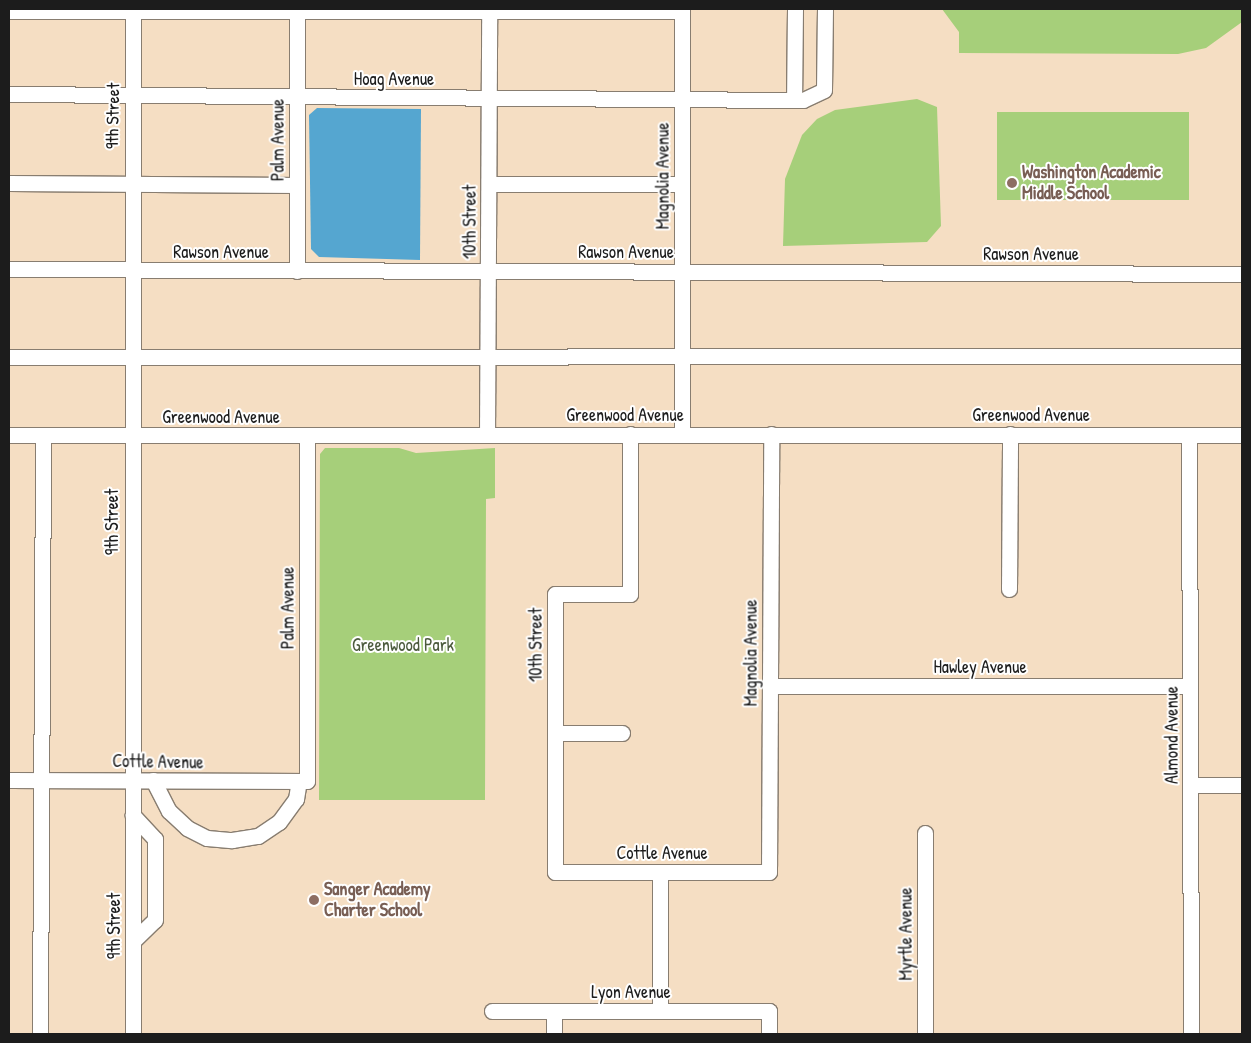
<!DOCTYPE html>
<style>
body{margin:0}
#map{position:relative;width:1251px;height:1043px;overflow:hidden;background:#f5dec3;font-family:"Patrick Hand",sans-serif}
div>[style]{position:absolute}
.green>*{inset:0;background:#a6cf7a;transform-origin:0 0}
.water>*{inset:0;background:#55a6d0}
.roads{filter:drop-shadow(1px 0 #887d70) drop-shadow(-1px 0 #887d70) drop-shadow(0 1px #887d70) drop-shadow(0 -1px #887d70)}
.minor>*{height:15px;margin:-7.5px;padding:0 7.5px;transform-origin:7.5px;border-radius:7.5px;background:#fff}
.dots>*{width:14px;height:14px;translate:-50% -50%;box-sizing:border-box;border:2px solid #fff;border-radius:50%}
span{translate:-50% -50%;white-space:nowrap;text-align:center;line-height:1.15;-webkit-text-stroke:4px #fff;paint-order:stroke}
.street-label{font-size:18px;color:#1c1c1c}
.education-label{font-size:18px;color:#785e54;font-weight:700}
.left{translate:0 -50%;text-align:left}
.park-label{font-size:18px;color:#4c5b3d}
.frame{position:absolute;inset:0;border:10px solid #1c1c1c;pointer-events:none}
</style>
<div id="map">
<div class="green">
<i style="clip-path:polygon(942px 9px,1242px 9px,1242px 22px,1206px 48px,1178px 54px,959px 53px,959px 32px)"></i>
<i style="clip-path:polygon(917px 99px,937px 107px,941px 226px,927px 242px,783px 246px,785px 179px,802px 135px,817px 119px,835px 110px)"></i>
<i style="left:997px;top:112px;width:192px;height:88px"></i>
<i style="clip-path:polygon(325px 448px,399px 448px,416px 453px,495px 448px,495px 498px,486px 499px,485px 800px,319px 800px,320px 454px)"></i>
</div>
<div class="water">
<i style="clip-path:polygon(317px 108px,421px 109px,420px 260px,319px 257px,311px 249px,309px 115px)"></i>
</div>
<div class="roads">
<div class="minor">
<i style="left:682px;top:9px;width:424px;rotate:90deg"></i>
<i style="left:795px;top:9px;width:91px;rotate:90.6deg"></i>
<i style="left:794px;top:100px;width:9px"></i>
<i style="left:803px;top:100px;width:23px;rotate:-25deg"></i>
<i style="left:824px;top:90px;width:81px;rotate:-89.3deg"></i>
<i style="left:9px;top:11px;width:673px"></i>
<i style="left:9px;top:94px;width:785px;rotate:0.44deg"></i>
<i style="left:9px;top:183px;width:288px;rotate:0.4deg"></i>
<i style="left:489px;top:184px;width:192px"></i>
<i style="left:9px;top:269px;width:1233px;rotate:0.23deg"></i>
<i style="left:297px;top:271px;width:262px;rotate:-90deg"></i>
<i style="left:9px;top:357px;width:1233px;rotate:-0.05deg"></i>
<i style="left:630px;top:434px;width:160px;rotate:90deg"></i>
<i style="left:630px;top:594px;width:75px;rotate:180deg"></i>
<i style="left:555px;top:594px;width:278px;rotate:90deg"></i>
<i style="left:555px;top:872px;width:214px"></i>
<i style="left:769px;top:872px;width:438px;rotate:-89.7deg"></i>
<i style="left:9px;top:435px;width:1233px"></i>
<i style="left:487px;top:435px;width:426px;rotate:-89.7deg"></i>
<i style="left:1189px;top:435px;width:599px;rotate:89.81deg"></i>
<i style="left:1009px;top:589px;width:155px;rotate:-89.6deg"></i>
<i style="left:770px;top:686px;width:420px"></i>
<i style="left:555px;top:733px;width:67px"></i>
<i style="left:9px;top:780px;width:298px;rotate:0.2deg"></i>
<i style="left:307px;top:781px;width:345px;rotate:-90deg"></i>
<i style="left:153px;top:780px;width:35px;rotate:63deg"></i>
<i style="left:169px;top:811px;width:25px;rotate:43deg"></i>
<i style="left:187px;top:828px;width:22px;rotate:27deg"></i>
<i style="left:207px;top:838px;width:25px;rotate:5deg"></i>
<i style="left:232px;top:840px;width:26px;rotate:-9deg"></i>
<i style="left:258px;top:836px;width:25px;rotate:-34deg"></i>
<i style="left:279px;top:822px;width:29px;rotate:-54deg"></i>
<i style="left:296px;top:799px;width:18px;rotate:-81deg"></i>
<i style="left:1190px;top:785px;width:52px"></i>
<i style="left:133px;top:941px;width:30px;rotate:-44deg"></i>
<i style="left:155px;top:920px;width:81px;rotate:-90deg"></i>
<i style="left:155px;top:839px;width:33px;rotate:-133deg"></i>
<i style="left:492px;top:1011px;width:277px"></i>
<i style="left:769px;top:1011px;width:23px;rotate:90deg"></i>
<i style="left:660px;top:1011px;width:139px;rotate:-90deg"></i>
<i style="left:40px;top:1034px;width:598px;rotate:-89.71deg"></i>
<i style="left:133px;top:1034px;width:1025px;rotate:-90deg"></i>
<i style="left:554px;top:1034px;width:23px;rotate:-90deg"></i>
<i style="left:925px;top:1034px;width:201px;rotate:-90deg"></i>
</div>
</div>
<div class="dots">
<i style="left:1012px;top:183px;background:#8d6e63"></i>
<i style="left:314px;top:900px;background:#8d6e63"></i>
</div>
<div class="street-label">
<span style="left:394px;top:79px">Hoag Avenue</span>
<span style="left:113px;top:116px;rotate:-89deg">9th Street</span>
<span style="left:278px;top:140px;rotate:-90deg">Palm Avenue</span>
<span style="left:663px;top:176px;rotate:-90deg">Magnolia Avenue</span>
<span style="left:470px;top:222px;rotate:-90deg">10th Street</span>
<span style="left:221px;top:252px">Rawson Avenue</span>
<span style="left:626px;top:252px">Rawson Avenue</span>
<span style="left:1031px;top:254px">Rawson Avenue</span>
<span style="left:625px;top:415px">Greenwood Avenue</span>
<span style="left:1031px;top:415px">Greenwood Avenue</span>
<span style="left:221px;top:417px">Greenwood Avenue</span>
<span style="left:112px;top:522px;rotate:-90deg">9th Street</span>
<span style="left:288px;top:608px;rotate:-90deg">Palm Avenue</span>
<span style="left:536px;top:645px;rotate:-90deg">10th Street</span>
<span style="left:751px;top:653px;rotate:-90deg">Magnolia Avenue</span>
<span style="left:980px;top:667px">Hawley Avenue</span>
<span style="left:1172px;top:735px;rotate:-90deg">Almond Avenue</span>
<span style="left:158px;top:762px;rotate:1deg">Cottle Avenue</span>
<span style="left:662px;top:853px">Cottle Avenue</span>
<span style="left:114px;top:926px;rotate:-90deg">9th Street</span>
<span style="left:906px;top:934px;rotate:-90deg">Myrtle Avenue</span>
<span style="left:631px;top:992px">Lyon Avenue</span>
</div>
<div class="education-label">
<span class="left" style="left:1022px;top:183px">Washington Academic<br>Middle School</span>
<span class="left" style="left:324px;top:900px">Sanger Academy<br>Charter School</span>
</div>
<div class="park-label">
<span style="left:403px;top:645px">Greenwood Park</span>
</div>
<div class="frame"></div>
</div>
